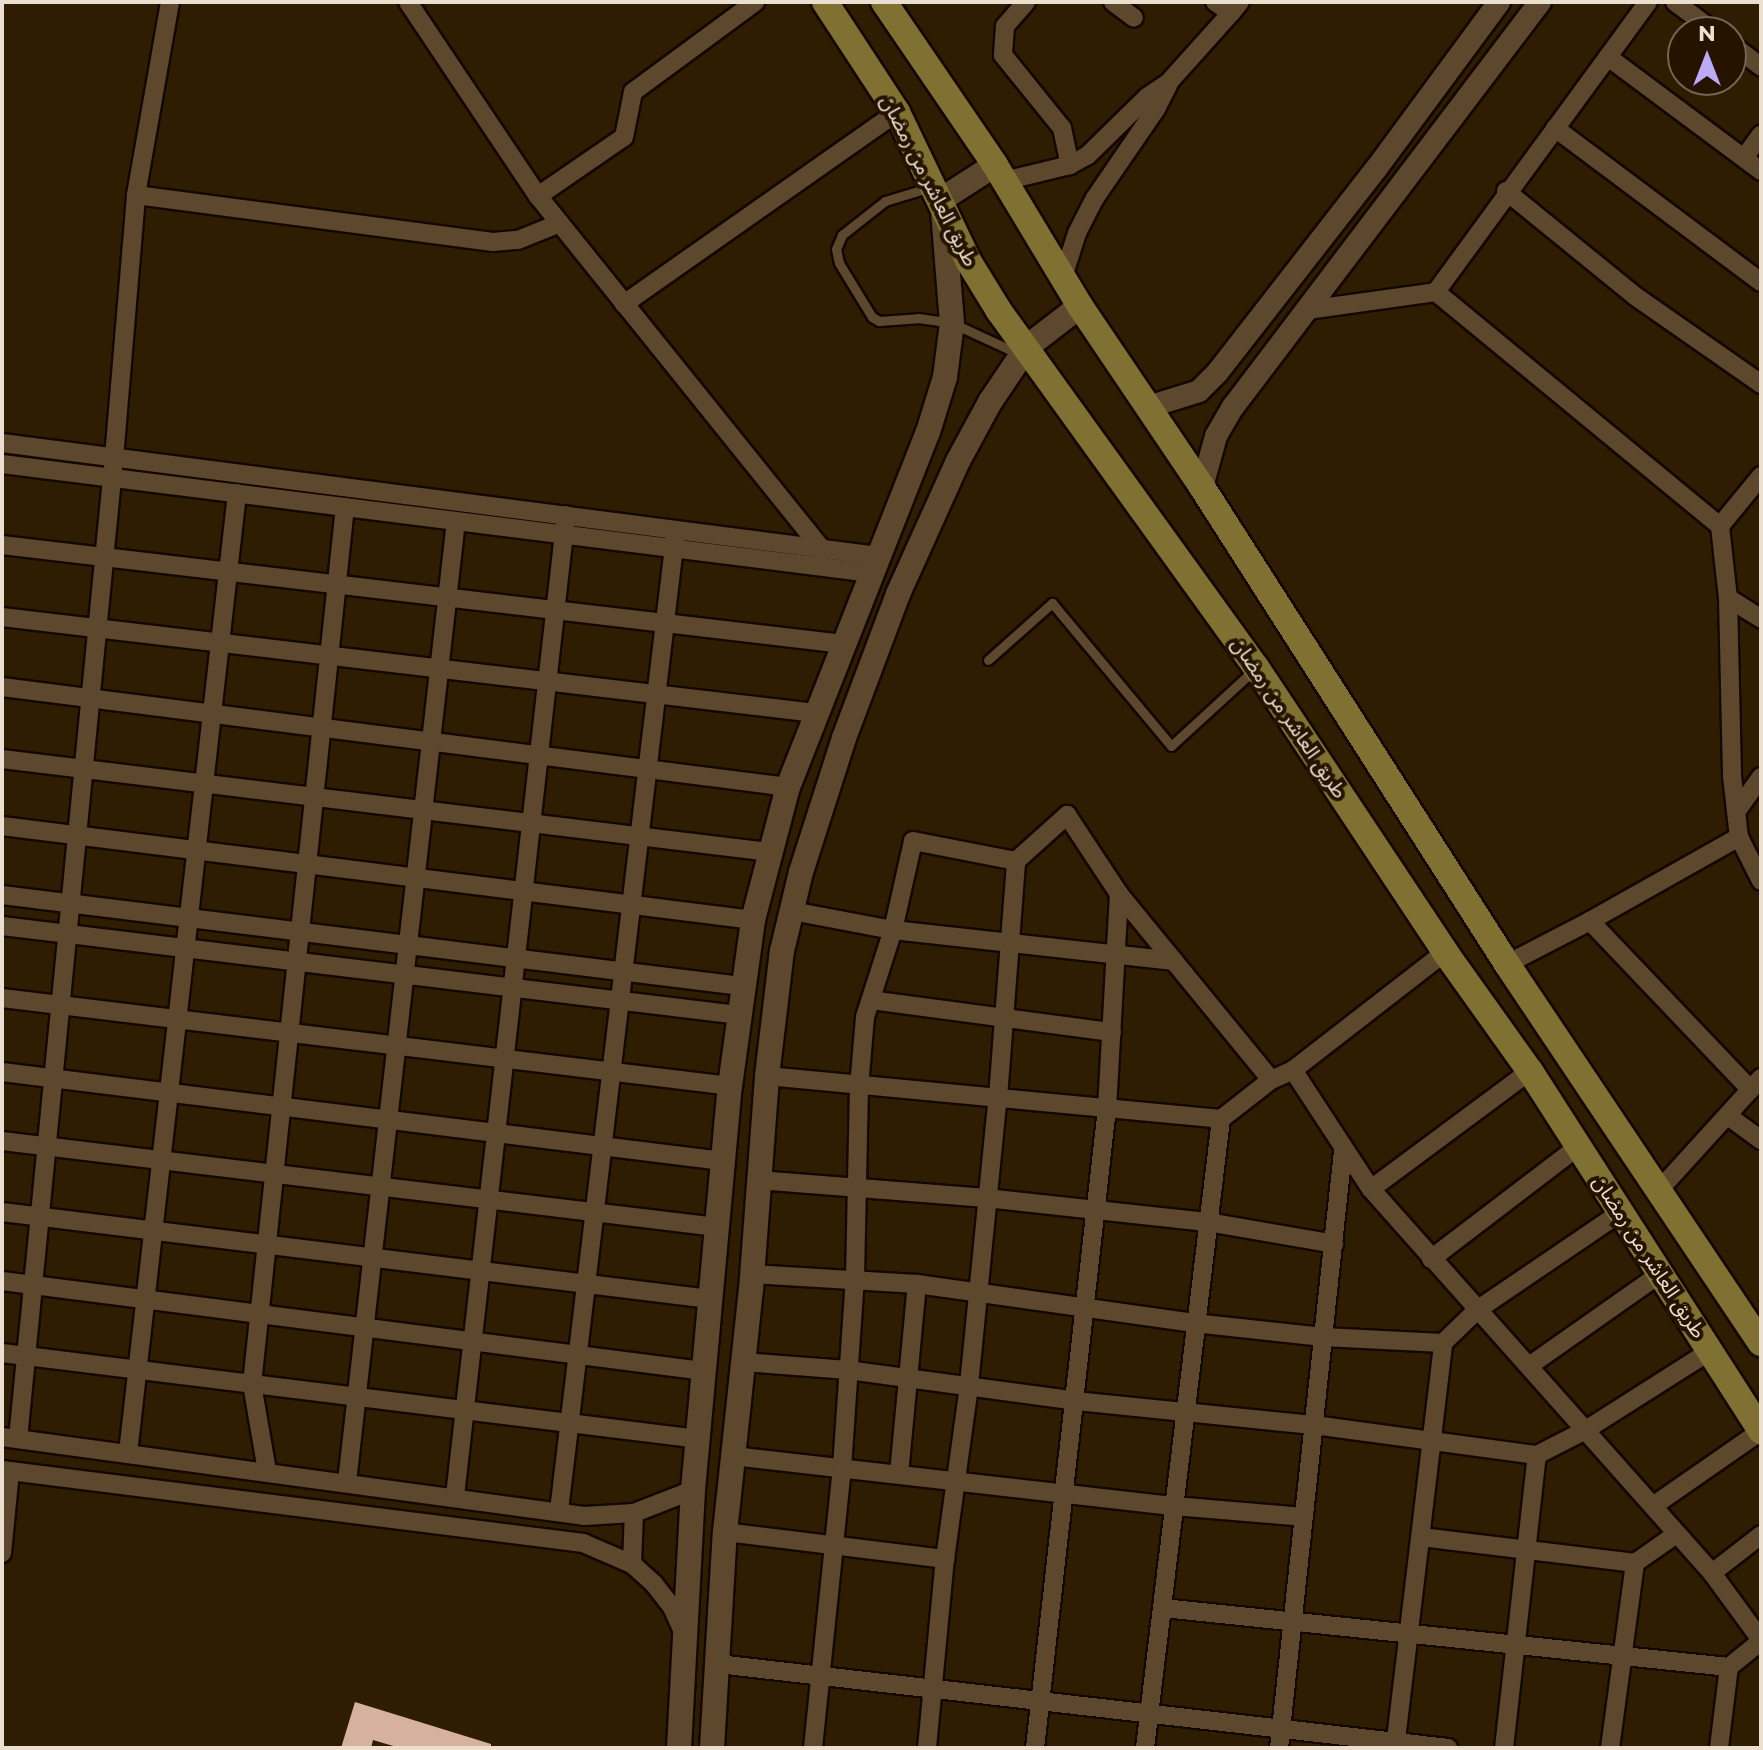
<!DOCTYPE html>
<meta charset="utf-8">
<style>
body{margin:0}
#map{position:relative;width:1763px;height:1750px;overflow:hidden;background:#2f1d02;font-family:Montserrat,"Noto Sans Arabic",sans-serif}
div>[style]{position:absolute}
.building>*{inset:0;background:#d6b1a0}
.roads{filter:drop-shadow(2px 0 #140700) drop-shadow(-2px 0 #140700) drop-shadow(0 2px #140700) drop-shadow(0 -2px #140700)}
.service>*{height:9px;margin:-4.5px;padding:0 4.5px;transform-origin:4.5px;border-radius:4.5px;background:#5d482d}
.minor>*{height:18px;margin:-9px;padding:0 9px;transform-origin:9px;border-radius:9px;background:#5d482d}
.tertiary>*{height:22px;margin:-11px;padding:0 11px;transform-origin:11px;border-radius:11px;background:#5d482d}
.secondary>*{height:24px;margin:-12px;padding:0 12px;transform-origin:12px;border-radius:12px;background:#5d482d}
.primary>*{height:26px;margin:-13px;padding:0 13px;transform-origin:13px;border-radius:13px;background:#807132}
span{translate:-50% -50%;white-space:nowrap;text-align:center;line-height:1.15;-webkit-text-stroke:8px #251300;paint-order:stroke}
.street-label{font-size:20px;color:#ebdfcf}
.frame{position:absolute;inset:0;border:4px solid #ebdfcf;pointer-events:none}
.north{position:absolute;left:1667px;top:16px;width:80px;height:80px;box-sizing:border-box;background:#251300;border:2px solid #746553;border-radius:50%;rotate:0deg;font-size:22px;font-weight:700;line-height:32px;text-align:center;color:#ebdfcf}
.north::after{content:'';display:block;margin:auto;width:28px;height:36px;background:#bbaaf6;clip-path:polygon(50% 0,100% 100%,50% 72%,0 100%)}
</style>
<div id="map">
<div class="building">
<i style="clip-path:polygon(355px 1702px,491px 1744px,491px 1748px,400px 1748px,373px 1740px,371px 1748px,341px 1748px)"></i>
</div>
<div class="roads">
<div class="service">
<i style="left:931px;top:187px;width:48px;rotate:163.1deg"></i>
<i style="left:885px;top:201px;width:55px;rotate:141.7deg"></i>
<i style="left:842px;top:235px;width:15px;rotate:113deg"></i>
<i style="left:836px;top:249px;width:14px;rotate:78deg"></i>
<i style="left:839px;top:263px;width:63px;rotate:58.6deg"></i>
<i style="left:872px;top:317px;width:8px;rotate:30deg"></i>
<i style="left:879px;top:321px;width:39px;rotate:-4deg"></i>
<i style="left:918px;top:318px;width:34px;rotate:8deg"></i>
<i style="left:952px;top:323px;width:74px;rotate:24.8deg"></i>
<i style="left:988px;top:660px;width:86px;rotate:-41.7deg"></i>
<i style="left:1052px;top:603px;width:186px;rotate:50.2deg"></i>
<i style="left:1171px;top:746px;width:113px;rotate:-42.5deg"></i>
</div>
<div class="minor">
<i style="left:408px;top:2px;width:234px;rotate:56.2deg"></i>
<i style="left:538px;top:196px;width:455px;rotate:51.2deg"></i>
<i style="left:1026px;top:2px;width:32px;rotate:131deg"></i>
<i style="left:1005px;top:26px;width:29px;rotate:94deg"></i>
<i style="left:1003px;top:55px;width:94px;rotate:51.1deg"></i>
<i style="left:1062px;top:128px;width:38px;rotate:78deg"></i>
<i style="left:1113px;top:2px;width:26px;rotate:37deg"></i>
<i style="left:1215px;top:2px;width:19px;rotate:35deg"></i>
<i style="left:1231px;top:13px;width:14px;rotate:-51deg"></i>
<i style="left:1648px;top:2px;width:359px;rotate:126.2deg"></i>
<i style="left:1436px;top:292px;width:368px;rotate:39.5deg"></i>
<i style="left:1675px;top:2px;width:50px;rotate:36.9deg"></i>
<i style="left:1731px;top:44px;width:38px;rotate:37deg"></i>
<i style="left:1608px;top:57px;width:191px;rotate:36.7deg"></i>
<i style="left:1555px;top:128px;width:257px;rotate:36.8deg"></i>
<i style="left:1744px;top:158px;width:29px;rotate:-54deg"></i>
<i style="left:1004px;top:181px;width:68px;rotate:-13.6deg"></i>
<i style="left:1070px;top:165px;width:21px;rotate:-29deg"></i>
<i style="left:1088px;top:155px;width:83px;rotate:-44.5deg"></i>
<i style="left:1147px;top:97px;width:27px;rotate:-34deg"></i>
<i style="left:1169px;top:82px;width:93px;rotate:-48.1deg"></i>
<i style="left:1506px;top:191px;width:166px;rotate:39.1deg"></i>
<i style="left:1635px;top:296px;width:154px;rotate:34.9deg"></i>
<i style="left:136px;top:195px;width:360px;rotate:7.5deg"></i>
<i style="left:493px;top:242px;width:25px;rotate:-5deg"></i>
<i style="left:518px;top:240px;width:45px;rotate:-22deg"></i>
<i style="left:538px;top:196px;width:104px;rotate:-34.5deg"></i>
<i style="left:624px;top:137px;width:46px;rotate:-78.7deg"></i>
<i style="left:633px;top:92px;width:152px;rotate:-36.4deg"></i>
<i style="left:1063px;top:277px;width:46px;rotate:-72.3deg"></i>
<i style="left:1077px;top:233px;width:39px;rotate:-63deg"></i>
<i style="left:1095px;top:198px;width:108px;rotate:-55.6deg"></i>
<i style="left:1156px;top:109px;width:27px;rotate:-63deg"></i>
<i style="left:624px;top:304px;width:334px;rotate:-35.1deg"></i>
<i style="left:1307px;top:310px;width:130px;rotate:-7.9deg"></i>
<i style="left:2px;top:443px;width:883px;rotate:7.35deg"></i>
<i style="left:2px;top:464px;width:876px;rotate:7.15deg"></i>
<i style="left:1761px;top:476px;width:65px;rotate:129.4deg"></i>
<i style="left:1720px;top:526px;width:72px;rotate:83.7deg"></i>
<i style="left:1728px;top:598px;width:178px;rotate:88.7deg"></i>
<i style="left:1732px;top:776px;width:61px;rotate:83.5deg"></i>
<i style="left:1739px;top:837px;width:49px;rotate:63.4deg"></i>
<i style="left:2px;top:545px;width:847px;rotate:6.71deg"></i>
<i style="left:1728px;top:598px;width:39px;rotate:32deg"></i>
<i style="left:2px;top:617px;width:819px;rotate:6.73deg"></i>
<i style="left:2px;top:687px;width:792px;rotate:7.25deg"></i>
<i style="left:2px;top:759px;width:773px;rotate:6.91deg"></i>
<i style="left:1736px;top:812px;width:43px;rotate:-54.5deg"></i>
<i style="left:2px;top:826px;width:757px;rotate:7.13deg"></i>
<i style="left:1119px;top:894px;width:240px;rotate:50.7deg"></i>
<i style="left:2px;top:895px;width:745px;rotate:7.02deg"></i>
<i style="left:792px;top:911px;width:103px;rotate:10.7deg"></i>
<i style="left:893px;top:930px;width:283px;rotate:6.3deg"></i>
<i style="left:1590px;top:921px;width:171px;rotate:-29.4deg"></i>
<i style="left:2px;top:926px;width:741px;rotate:6.89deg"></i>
<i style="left:1507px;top:964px;width:93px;rotate:-27.4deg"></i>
<i style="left:1590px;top:921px;width:233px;rotate:46.4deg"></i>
<i style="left:2px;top:998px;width:733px;rotate:6.89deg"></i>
<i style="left:871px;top:1000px;width:243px;rotate:7.6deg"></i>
<i style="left:1293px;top:1070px;width:142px;rotate:56.8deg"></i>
<i style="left:1371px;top:1189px;width:514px;rotate:48.39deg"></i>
<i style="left:1712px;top:1573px;width:83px;rotate:53.8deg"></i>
<i style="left:2px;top:1072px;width:726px;rotate:7.04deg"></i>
<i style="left:767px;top:1076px;width:456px;rotate:5.4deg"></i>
<i style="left:1221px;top:1119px;width:63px;rotate:-38deg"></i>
<i style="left:1271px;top:1080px;width:24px;rotate:-24deg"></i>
<i style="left:1293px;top:1070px;width:192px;rotate:-37.8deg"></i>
<i style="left:1728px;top:1116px;width:41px;rotate:36deg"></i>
<i style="left:2px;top:1141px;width:720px;rotate:6.86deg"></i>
<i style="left:758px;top:1180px;width:229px;rotate:4.5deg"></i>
<i style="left:986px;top:1198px;width:222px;rotate:6.2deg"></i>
<i style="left:1207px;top:1222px;width:129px;rotate:9.8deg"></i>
<i style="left:1371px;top:1189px;width:198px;rotate:-36.6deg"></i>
<i style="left:1660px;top:1189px;width:150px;rotate:-47.7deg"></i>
<i style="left:2px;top:1212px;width:713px;rotate:7.01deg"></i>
<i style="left:1431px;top:1259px;width:186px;rotate:-37.4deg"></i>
<i style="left:752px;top:1274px;width:165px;rotate:3.5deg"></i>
<i style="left:917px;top:1284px;width:280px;rotate:8deg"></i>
<i style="left:1194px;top:1323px;width:130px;rotate:6.2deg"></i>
<i style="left:1323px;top:1337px;width:120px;rotate:2.9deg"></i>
<i style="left:2px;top:1281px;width:708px;rotate:7.31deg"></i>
<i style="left:2px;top:1353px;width:701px;rotate:7.04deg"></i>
<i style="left:744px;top:1362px;width:104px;rotate:4.4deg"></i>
<i style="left:848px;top:1370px;width:230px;rotate:7.7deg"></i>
<i style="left:1076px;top:1401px;width:239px;rotate:5.8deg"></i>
<i style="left:1314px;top:1425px;width:225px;rotate:7.7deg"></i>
<i style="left:1537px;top:1455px;width:53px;rotate:-27.1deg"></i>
<i style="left:1584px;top:1431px;width:149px;rotate:-32.4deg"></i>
<i style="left:1529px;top:1366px;width:160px;rotate:-35.1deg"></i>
<i style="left:2px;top:1437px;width:587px;rotate:7.73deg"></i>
<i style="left:584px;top:1516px;width:50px;rotate:-3.4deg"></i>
<i style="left:634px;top:1513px;width:63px;rotate:-21.3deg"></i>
<i style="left:18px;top:1439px;width:986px;rotate:-84.41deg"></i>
<i style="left:114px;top:458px;width:264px;rotate:-85.2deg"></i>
<i style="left:136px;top:195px;width:196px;rotate:-80deg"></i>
<i style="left:128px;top:1453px;width:966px;rotate:-83.52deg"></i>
<i style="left:733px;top:1456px;width:444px;rotate:6.5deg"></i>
<i style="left:1174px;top:1506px;width:130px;rotate:4.8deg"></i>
<i style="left:2px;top:1470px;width:586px;rotate:7.16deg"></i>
<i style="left:583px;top:1543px;width:53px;rotate:23.2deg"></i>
<i style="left:632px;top:1564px;width:30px;rotate:42deg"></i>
<i style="left:654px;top:1584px;width:29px;rotate:52deg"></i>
<i style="left:672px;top:1607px;width:27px;rotate:66deg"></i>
<i style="left:267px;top:1471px;width:88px;rotate:-99.8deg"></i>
<i style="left:252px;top:1384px;width:882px;rotate:-83.95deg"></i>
<i style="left:899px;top:1474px;width:191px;rotate:-84.6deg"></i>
<i style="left:347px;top:1482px;width:967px;rotate:-83.53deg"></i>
<i style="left:455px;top:1496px;width:987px;rotate:-83.54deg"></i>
<i style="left:1653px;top:1506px;width:131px;rotate:-34.8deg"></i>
<i style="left:559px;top:1511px;width:988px;rotate:-83.2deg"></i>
<i style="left:725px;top:1532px;width:222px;rotate:7deg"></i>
<i style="left:1421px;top:1537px;width:216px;rotate:6.9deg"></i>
<i style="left:1635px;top:1563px;width:49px;rotate:-35deg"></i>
<i style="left:2px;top:1553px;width:82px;rotate:-84.4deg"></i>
<i style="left:632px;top:1564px;width:51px;rotate:-87.8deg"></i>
<i style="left:1712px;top:1573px;width:62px;rotate:-37.8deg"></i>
<i style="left:1163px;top:1608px;width:569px;rotate:5.95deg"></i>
<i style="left:718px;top:1664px;width:735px;rotate:6.56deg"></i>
<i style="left:813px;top:1748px;width:281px;rotate:-84.1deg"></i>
<i style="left:842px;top:1468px;width:190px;rotate:-86.1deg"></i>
<i style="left:855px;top:1278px;width:191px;rotate:-88.8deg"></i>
<i style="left:859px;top:1087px;width:70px;rotate:-85.1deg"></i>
<i style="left:865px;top:1017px;width:91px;rotate:-72.2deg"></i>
<i style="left:893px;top:930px;width:91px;rotate:-77.3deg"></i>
<i style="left:913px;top:841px;width:105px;rotate:11deg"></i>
<i style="left:927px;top:1748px;width:190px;rotate:-84.6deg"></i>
<i style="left:945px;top:1559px;width:176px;rotate:-82.1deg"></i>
<i style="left:969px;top:1385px;width:289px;rotate:-84.3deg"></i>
<i style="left:998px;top:1097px;width:237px;rotate:-85.6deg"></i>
<i style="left:1016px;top:861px;width:69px;rotate:-42deg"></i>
<i style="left:1067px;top:815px;width:95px;rotate:56.6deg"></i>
<i style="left:1119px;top:894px;width:214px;rotate:93.2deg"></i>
<i style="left:1107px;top:1108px;width:644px;rotate:96.42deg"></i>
<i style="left:1145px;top:1748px;width:634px;rotate:-83.11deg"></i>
<i style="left:1279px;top:1748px;width:600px;rotate:-83.88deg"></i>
<i style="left:1395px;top:1748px;width:408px;rotate:-83.2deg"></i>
<i style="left:1443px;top:1343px;width:47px;rotate:-44.1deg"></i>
<i style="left:1477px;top:1310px;width:174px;rotate:-34.2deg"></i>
<i style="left:1504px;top:1748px;width:295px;rotate:-83.6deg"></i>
<i style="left:1610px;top:1748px;width:187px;rotate:-82.3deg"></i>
<i style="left:1719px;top:1748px;width:82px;rotate:-83deg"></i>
<i style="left:1729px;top:1667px;width:41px;rotate:-39.1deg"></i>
</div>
<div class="tertiary">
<i style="left:1148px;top:407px;width:53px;rotate:-17.4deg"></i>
<i style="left:1199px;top:391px;width:25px;rotate:-45deg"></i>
<i style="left:1217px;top:373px;width:259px;rotate:-52.1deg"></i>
<i style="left:1376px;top:169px;width:207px;rotate:-53.6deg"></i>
<i style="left:1202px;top:487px;width:53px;rotate:-74.6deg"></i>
<i style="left:1216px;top:436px;width:34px;rotate:-60deg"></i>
<i style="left:1233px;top:407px;width:508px;rotate:-52.84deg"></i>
</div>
<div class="secondary">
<i style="left:679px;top:1748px;width:258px;rotate:-86.9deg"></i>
<i style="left:693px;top:1490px;width:406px;rotate:-84.8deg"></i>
<i style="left:730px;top:1086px;width:168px;rotate:-82.1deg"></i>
<i style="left:753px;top:920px;width:138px;rotate:-75.3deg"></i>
<i style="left:788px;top:787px;width:382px;rotate:-68.5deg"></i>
<i style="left:928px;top:432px;width:58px;rotate:-72.8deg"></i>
<i style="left:945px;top:377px;width:54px;rotate:-82.6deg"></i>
<i style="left:952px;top:323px;width:124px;rotate:-94.6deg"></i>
<i style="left:942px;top:199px;width:63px;rotate:-32.7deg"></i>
<i style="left:712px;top:1748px;width:216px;rotate:-86.6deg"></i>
<i style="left:725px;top:1532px;width:243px;rotate:-83.9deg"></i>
<i style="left:751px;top:1290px;width:215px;rotate:-85.7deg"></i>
<i style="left:767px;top:1076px;width:126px;rotate:-83.2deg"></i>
<i style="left:782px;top:951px;width:81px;rotate:-76.5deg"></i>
<i style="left:801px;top:872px;width:141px;rotate:-72.2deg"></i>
<i style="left:844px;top:738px;width:154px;rotate:-69.4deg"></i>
<i style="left:898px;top:594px;width:146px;rotate:-65.7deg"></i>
<i style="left:958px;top:461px;width:67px;rotate:-61.5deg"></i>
<i style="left:990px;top:402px;width:66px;rotate:-56.1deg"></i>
<i style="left:1027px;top:347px;width:67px;rotate:-37.7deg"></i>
</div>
<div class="primary">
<i style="left:825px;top:2px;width:131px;rotate:56.8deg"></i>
<i style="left:897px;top:112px;width:166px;rotate:64.4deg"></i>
<i style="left:969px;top:262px;width:57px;rotate:58.5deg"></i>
<i style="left:999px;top:311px;width:439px;rotate:54.2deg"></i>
<i style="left:1256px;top:667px;width:342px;rotate:56.4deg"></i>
<i style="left:1445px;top:952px;width:146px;rotate:54.5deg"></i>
<i style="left:1530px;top:1071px;width:428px;rotate:57.3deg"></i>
<i style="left:884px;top:2px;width:197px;rotate:55.7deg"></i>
<i style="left:995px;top:165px;width:165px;rotate:58.9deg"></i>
<i style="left:1080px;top:306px;width:218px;rotate:56deg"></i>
<i style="left:1202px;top:487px;width:566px;rotate:57.4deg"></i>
<i style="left:1507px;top:964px;width:456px;rotate:56.2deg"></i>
</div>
</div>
<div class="street-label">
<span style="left:929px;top:181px;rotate:63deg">طريق العاشر من رمضان</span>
<span style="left:1289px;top:718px;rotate:56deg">طريق العاشر من رمضان</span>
<span style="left:1649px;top:1257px;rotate:57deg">طريق العاشر من رمضان</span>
</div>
<div class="frame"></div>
<div class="north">N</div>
</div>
